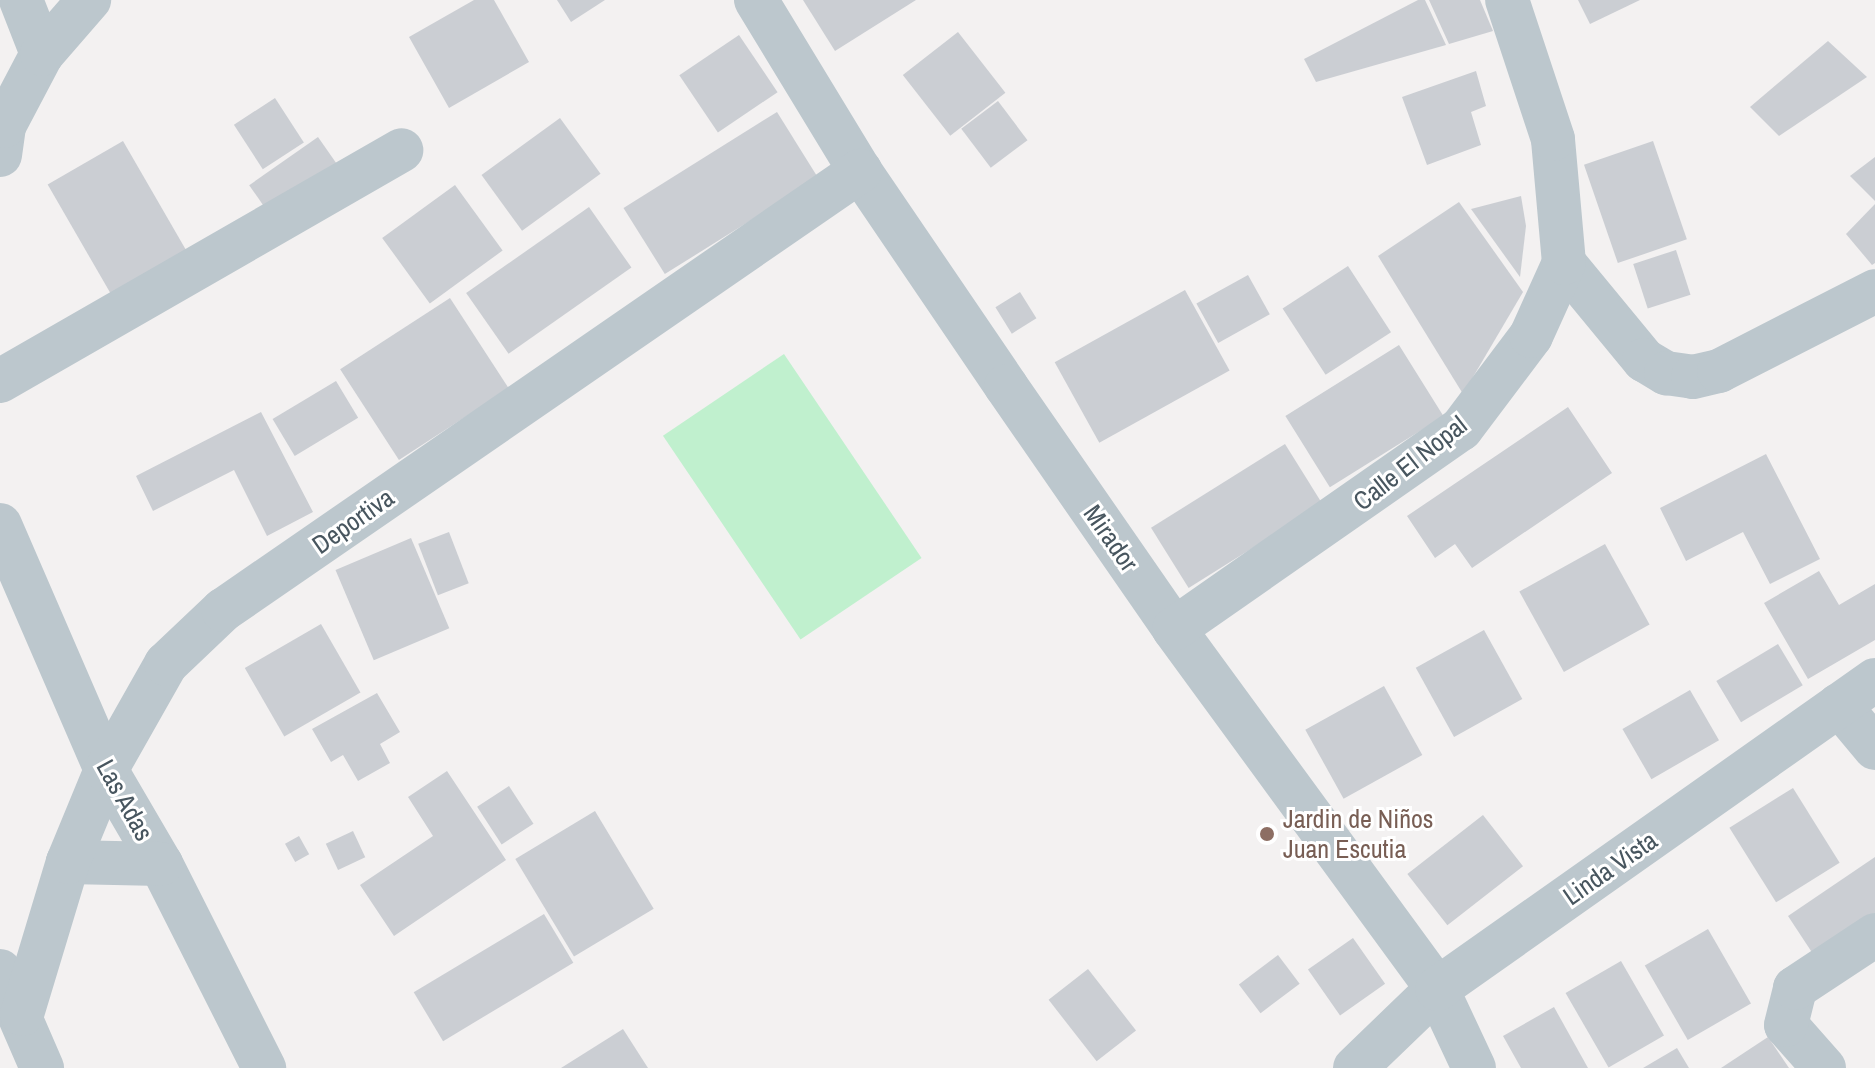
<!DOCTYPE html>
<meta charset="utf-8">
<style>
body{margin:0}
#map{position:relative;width:1875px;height:1068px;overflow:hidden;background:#f3f1f1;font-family:"Archivo Narrow",sans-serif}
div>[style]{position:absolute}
.green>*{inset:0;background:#c0f0ce;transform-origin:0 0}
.building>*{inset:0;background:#cbced3;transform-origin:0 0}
.minor>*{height:44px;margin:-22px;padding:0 22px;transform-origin:22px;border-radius:22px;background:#bcc7cd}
.dots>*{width:22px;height:22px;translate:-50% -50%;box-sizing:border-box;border:4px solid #fff;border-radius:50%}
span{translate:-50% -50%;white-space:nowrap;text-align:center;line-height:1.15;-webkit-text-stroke:6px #fff;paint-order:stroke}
.street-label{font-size:26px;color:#48565f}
.education-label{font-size:26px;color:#785e54}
.left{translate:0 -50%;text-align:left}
</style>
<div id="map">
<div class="green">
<i style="left:784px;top:354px;width:246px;height:146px;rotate:56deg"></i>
</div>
<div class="building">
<i style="clip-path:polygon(474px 0,494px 0,529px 62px,449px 108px,409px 37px)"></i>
<i style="clip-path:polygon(557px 0,605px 0,571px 22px)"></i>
<i style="clip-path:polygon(803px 0,916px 0,835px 51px)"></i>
<i style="clip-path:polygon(1418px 0,1425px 0,1446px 45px,1316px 82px,1304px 59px)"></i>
<i style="clip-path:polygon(1429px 0,1480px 0,1493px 31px,1449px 44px)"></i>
<i style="clip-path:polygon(1578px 0,1640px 0,1590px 24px)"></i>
<i style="left:958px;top:32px;width:77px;height:70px;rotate:52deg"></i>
<i style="left:739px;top:35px;width:69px;height:72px;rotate:56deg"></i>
<i style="clip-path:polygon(1828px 41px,1867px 77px,1779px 136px,1750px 107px)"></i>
<i style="clip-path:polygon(1476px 71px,1486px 106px,1471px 112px,1481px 145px,1427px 165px,1402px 97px)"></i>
<i style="left:275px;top:98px;width:53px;height:49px;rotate:57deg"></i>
<i style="left:998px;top:101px;width:49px;height:46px;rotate:53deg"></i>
<i style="left:777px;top:112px;width:78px;height:181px;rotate:58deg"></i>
<i style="left:560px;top:118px;width:69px;height:97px;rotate:54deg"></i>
<i style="left:318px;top:137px;width:39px;height:84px;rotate:55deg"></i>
<i style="left:123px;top:141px;width:128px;height:87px;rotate:60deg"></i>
<i style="left:1653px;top:141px;width:104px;height:73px;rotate:71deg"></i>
<i style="clip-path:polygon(1875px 157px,1875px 201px,1850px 176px)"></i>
<i style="left:455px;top:185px;width:81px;height:90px;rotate:54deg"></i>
<i style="clip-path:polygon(1521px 196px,1526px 226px,1520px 277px,1471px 209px)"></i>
<i style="clip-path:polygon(1459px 202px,1523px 292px,1463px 394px,1378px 256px)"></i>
<i style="clip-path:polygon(1875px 204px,1875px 263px,1872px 265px,1846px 234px)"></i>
<i style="left:589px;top:207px;width:74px;height:150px;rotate:55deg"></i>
<i style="left:1676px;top:250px;width:47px;height:45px;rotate:72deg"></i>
<i style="left:1348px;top:266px;width:79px;height:78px;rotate:57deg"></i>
<i style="left:1248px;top:275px;width:45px;height:59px;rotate:61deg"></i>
<i style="left:1185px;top:290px;width:92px;height:149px;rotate:61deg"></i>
<i style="left:1020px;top:292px;width:31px;height:29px;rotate:58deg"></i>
<i style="left:450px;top:298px;width:108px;height:131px;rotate:57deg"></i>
<i style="left:1399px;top:345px;width:84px;height:134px;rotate:58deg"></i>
<i style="left:336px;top:381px;width:43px;height:74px;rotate:59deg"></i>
<i style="clip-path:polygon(1568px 407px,1612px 473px,1472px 568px,1455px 544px,1435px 558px,1407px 516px)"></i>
<i style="clip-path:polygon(261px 412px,313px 512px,267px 536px,234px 470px,153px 511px,136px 476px)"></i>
<i style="left:1285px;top:444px;width:71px;height:158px;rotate:58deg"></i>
<i style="clip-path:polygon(1766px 454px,1820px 559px,1770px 584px,1743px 532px,1686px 561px,1660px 508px)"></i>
<i style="left:449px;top:532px;width:55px;height:33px;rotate:69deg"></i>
<i style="left:411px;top:538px;width:98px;height:82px;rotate:67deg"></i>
<i style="left:1605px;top:544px;width:92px;height:98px;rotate:61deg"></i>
<i style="clip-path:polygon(1819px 571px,1839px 605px,1875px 584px,1875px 640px,1808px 679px,1764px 603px)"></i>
<i style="left:321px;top:624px;width:79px;height:88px;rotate:60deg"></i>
<i style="left:1484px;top:630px;width:79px;height:78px;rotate:61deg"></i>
<i style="left:1778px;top:644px;width:48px;height:72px;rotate:59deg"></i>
<i style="left:1384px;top:686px;width:79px;height:90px;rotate:61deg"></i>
<i style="left:1690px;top:690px;width:58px;height:78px;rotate:60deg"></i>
<i style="clip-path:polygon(377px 693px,400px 732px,380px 744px,390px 763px,358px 781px,343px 755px,331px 762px,312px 729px)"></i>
<i style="clip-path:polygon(447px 771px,506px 860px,394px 936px,360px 885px,433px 836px,408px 797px)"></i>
<i style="left:509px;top:786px;width:45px;height:38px;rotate:57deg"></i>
<i style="left:1793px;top:788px;width:88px;height:75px;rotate:58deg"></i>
<i style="left:595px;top:811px;width:114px;height:93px;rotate:59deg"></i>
<i style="left:1483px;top:815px;width:65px;height:96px;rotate:52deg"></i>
<i style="left:353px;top:831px;width:29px;height:30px;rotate:65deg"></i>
<i style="left:299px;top:836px;width:21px;height:16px;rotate:61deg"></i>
<i style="clip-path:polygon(1875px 857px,1875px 917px,1815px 957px,1788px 916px)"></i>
<i style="left:544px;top:914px;width:57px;height:152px;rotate:59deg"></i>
<i style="left:1708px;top:929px;width:86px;height:73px;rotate:60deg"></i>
<i style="left:1353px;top:938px;width:56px;height:55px;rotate:55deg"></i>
<i style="left:1278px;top:955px;width:36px;height:49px;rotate:53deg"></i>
<i style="left:1621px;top:961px;width:86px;height:64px;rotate:60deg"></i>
<i style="left:1088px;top:969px;width:78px;height:50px;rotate:52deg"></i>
<i style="clip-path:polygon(1554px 1007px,1588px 1068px,1521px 1068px,1503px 1036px)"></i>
<i style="clip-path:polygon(623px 1029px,648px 1068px,561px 1068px)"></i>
<i style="clip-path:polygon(1768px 1037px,1789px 1068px,1721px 1068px)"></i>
<i style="clip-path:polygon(1677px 1048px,1689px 1068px,1643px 1068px)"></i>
</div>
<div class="minor">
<i style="left:21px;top:0;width:58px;rotate:68.7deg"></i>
<i style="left:756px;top:0;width:200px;rotate:58.7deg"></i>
<i style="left:860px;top:171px;width:260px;rotate:55.8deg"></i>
<i style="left:1006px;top:386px;width:295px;rotate:55.3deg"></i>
<i style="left:1174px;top:629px;width:446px;rotate:53.8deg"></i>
<i style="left:1437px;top:989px;width:87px;rotate:64.9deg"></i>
<i style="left:0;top:155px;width:29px;rotate:-82deg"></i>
<i style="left:4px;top:126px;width:81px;rotate:-62.2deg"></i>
<i style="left:42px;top:54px;width:72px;rotate:-49deg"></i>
<i style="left:1564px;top:263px;width:126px;rotate:50.5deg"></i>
<i style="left:1644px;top:360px;width:26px;rotate:31deg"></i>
<i style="left:1666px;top:373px;width:27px;rotate:8deg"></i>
<i style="left:1693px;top:377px;width:27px;rotate:-13deg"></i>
<i style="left:1719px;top:371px;width:175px;rotate:-27.1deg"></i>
<i style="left:0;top:381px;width:463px;rotate:-29.9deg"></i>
<i style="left:0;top:525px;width:267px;rotate:66.6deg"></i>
<i style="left:106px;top:770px;width:109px;rotate:59.7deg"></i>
<i style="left:161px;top:864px;width:229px;rotate:63.2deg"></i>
<i style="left:1174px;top:629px;width:350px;rotate:-34.9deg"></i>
<i style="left:1461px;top:429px;width:116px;rotate:-53deg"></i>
<i style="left:1531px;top:336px;width:80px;rotate:-65.7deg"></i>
<i style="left:1564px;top:263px;width:124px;rotate:-95.1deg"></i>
<i style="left:1553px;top:139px;width:146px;rotate:-108.3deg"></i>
<i style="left:1839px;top:705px;width:56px;rotate:50.1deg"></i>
<i style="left:68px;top:862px;width:93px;rotate:1.2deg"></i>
<i style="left:0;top:971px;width:106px;rotate:66.6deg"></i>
<i style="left:22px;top:1014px;width:159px;rotate:-73.2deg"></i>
<i style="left:68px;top:862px;width:100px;rotate:-67.6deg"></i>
<i style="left:106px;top:770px;width:122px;rotate:-60.5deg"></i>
<i style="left:166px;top:664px;width:79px;rotate:-43.5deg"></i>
<i style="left:223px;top:610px;width:774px;rotate:-34.57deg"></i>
<i style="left:1355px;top:1068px;width:114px;rotate:-43.9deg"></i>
<i style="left:1437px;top:989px;width:536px;rotate:-35.2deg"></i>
<i style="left:1824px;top:1068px;width:57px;rotate:-131.5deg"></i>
<i style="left:1786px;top:1025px;width:38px;rotate:-76deg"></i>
<i style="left:1795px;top:988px;width:96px;rotate:-33.5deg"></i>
</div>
<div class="dots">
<i style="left:1267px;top:834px;background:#8d6e63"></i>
</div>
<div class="street-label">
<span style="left:1410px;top:463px;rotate:-38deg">Calle El Nopal</span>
<span style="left:353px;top:521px;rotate:-35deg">Deportiva</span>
<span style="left:1111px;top:538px;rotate:55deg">Mirador</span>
<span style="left:125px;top:800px;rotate:61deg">Las Adas</span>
<span style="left:1610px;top:868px;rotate:-35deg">Linda Vista</span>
</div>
<div class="education-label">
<span class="left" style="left:1283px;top:834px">Jardin de Niños<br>Juan Escutia</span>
</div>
</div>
